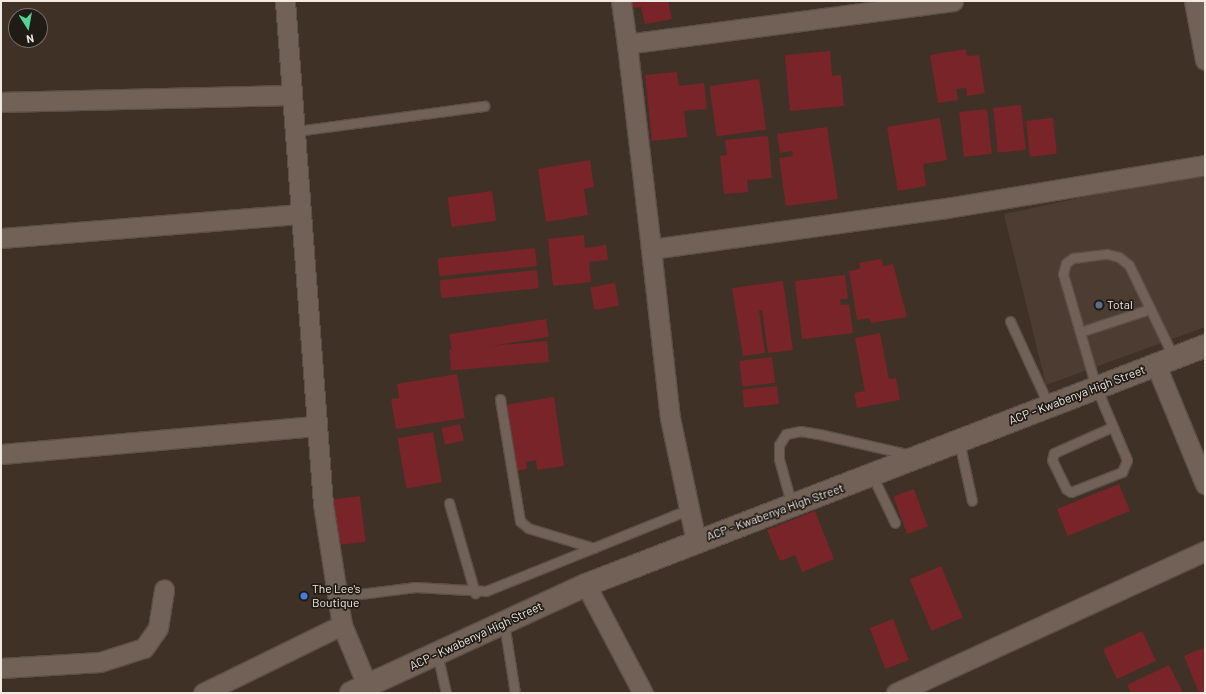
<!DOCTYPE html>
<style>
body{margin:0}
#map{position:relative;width:1206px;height:694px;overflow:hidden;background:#403127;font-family:Barlow,sans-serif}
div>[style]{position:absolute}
.commercial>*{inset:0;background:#4d3c32}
.building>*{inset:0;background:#782429;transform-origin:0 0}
.roads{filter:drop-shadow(1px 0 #5b4f47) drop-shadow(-1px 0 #5b4f47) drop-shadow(0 1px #5b4f47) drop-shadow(0 -1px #5b4f47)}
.service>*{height:9px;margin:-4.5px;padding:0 4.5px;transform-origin:4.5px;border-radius:4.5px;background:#716156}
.minor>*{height:19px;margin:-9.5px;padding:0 9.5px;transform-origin:9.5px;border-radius:9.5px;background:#716156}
.secondary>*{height:22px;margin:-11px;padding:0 11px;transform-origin:11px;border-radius:11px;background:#716156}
.dots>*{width:11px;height:11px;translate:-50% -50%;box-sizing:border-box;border:2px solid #211b16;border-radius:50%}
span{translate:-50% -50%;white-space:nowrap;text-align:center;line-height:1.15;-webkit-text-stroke:3.5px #211b16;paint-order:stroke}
.poi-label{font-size:12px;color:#f2e9e3}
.left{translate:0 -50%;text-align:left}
.street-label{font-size:12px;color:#f2e9e3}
.frame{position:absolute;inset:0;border:2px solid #f2e9e3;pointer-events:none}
.north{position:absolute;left:8px;top:8px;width:40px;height:40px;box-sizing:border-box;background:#211b16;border:1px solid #756d68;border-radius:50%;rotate:169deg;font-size:11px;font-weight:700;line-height:16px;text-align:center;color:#f2e9e3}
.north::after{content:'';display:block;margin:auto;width:14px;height:18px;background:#53d397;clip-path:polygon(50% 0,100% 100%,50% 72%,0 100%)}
</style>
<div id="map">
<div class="commercial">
<i style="clip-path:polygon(1205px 171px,1205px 327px,1046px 385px,1004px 214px)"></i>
</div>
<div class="building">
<i style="clip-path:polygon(632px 1px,668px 1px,672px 19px,645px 24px,641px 7px,633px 8px)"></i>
<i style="clip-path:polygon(966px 49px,967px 56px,979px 55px,985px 93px,967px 96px,966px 88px,956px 89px,958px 100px,938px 103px,930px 55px)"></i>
<i style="clip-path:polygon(830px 51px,832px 76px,841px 75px,844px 106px,790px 111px,785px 55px)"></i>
<i style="clip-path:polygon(677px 72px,679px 86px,704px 83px,707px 109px,684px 111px,687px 137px,652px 141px,645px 75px)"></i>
<i style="left:759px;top:79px;width:51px;height:50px;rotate:82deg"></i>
<i style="left:1021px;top:105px;width:45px;height:28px;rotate:84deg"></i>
<i style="left:987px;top:109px;width:45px;height:28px;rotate:84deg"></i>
<i style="clip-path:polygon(940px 118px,947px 160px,923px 164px,926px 186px,898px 191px,887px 127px)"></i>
<i style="left:1053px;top:118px;width:36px;height:27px;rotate:84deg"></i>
<i style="clip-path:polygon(827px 127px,838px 199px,786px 206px,779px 158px,793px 156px,792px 151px,780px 153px,777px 134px)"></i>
<i style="clip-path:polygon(768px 136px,772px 178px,747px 180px,748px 192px,724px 194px,720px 156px,727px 155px,725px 140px)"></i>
<i style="clip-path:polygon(590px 160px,594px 187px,584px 189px,588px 215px,546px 222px,538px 169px)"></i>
<i style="left:492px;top:191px;width:30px;height:45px;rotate:82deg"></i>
<i style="clip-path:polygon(584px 235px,585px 248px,606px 245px,608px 260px,589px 262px,591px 282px,553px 286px,548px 239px)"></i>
<i style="left:535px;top:248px;width:18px;height:98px;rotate:84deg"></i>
<i style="clip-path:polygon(882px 259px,883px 266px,893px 264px,907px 317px,871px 323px,870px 318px,857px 320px,849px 271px,860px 269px,859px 263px)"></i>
<i style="left:537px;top:270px;width:18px;height:98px;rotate:84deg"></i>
<i style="clip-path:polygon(845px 275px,848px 299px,840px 299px,841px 305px,849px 304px,853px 333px,802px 339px,795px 281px)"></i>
<i style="clip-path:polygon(783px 281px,793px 350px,768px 353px,762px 310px,759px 310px,765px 353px,743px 356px,732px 288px)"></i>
<i style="left:615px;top:283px;width:23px;height:25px;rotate:80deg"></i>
<i style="left:546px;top:319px;width:18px;height:98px;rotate:81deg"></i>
<i style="clip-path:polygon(880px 333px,889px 379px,896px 378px,900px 400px,857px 408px,854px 393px,865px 391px,855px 338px)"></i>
<i style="left:547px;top:341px;width:21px;height:98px;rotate:85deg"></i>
<i style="left:772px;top:357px;width:26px;height:33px;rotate:83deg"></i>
<i style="clip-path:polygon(457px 374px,465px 418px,396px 429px,391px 399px,399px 398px,397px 384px)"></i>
<i style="left:777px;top:386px;width:18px;height:35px;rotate:84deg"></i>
<i style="clip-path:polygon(554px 397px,564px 466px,537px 470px,536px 460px,526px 462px,527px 469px,515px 471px,505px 405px)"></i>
<i style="left:460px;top:424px;width:17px;height:19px;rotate:77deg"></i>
<i style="left:433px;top:432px;width:51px;height:36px;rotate:80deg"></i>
<i style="left:1119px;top:484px;width:29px;height:67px;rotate:68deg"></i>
<i style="left:914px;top:489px;width:40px;height:22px;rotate:70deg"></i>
<i style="left:360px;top:496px;width:46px;height:30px;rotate:83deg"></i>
<i style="clip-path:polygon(815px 511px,834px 559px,802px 572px,795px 555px,780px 561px,767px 530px)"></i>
<i style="left:941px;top:566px;width:56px;height:34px;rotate:67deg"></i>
<i style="left:893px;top:619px;width:44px;height:25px;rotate:69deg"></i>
<i style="left:1142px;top:631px;width:33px;height:43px;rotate:65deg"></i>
<i style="clip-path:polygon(1205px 647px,1205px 693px,1199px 693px,1184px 656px)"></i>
<i style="clip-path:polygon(1169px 665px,1183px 693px,1131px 693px,1127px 685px)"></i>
</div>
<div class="roads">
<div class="service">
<i style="left:296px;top:131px;width:190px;rotate:-7.6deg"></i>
<i style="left:1010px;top:321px;width:94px;rotate:65.4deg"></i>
<i style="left:1080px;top:332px;width:74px;rotate:-18.2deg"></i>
<i style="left:500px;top:399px;width:124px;rotate:80.7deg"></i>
<i style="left:520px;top:521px;width:11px;rotate:41deg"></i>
<i style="left:528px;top:528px;width:69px;rotate:16.9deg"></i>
<i style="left:1112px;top:427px;width:64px;rotate:155.9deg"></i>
<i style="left:1054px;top:453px;width:7px;rotate:106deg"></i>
<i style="left:1052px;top:460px;width:32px;rotate:64deg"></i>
<i style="left:1066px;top:489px;width:6px;rotate:31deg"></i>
<i style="left:1071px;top:492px;width:55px;rotate:-21.4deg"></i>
<i style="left:1122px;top:472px;width:13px;rotate:-67deg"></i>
<i style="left:1127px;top:460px;width:79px;rotate:-113deg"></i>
<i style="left:1096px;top:387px;width:118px;rotate:-106.3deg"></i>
<i style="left:1063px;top:274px;width:11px;rotate:-75deg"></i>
<i style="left:1066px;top:263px;width:9px;rotate:-36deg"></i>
<i style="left:1073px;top:258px;width:34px;rotate:-7deg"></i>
<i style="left:1107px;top:254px;width:12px;rotate:14deg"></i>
<i style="left:1119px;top:257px;width:13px;rotate:39deg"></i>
<i style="left:1129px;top:265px;width:103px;rotate:64.2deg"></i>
<i style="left:959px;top:441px;width:61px;rotate:77.8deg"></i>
<i style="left:872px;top:475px;width:53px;rotate:64.4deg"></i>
<i style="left:449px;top:503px;width:94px;rotate:73.9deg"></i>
<i style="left:792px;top:506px;width:49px;rotate:-105.5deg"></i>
<i style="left:779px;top:459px;width:14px;rotate:-90deg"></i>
<i style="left:779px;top:445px;width:13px;rotate:-58deg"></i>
<i style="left:786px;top:434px;width:14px;rotate:-12deg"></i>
<i style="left:800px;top:431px;width:19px;rotate:9deg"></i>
<i style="left:819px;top:434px;width:94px;rotate:12.9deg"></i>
<i style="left:336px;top:597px;width:80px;rotate:-7.2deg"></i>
<i style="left:415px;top:587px;width:71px;rotate:3.2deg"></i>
<i style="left:486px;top:591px;width:218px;rotate:-21.9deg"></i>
<i style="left:504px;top:623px;width:71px;rotate:81.1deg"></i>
<i style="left:437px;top:653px;width:41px;rotate:77.3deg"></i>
</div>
<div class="minor">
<i style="left:285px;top:1px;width:504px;rotate:85.68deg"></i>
<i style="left:323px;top:504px;width:122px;rotate:81.1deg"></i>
<i style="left:342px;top:625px;width:65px;rotate:67.4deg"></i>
<i style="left:621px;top:1px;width:43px;rotate:82.1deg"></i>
<i style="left:953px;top:1px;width:329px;rotate:172.5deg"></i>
<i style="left:627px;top:44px;width:206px;rotate:83.3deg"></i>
<i style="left:651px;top:249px;width:298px;rotate:-7.9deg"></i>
<i style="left:946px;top:208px;width:263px;rotate:-9.4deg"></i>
<i style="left:1194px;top:1px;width:60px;rotate:79.4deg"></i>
<i style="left:1px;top:102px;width:290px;rotate:-1.4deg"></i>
<i style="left:1px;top:238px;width:301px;rotate:-4.6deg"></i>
<i style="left:651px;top:249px;width:170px;rotate:83.6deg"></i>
<i style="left:670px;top:418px;width:126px;rotate:78.1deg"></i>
<i style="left:1156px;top:365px;width:129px;rotate:67.6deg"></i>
<i style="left:1px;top:454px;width:317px;rotate:-5.1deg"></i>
<i style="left:586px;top:585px;width:122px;rotate:62.2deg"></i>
<i style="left:1px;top:668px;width:99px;rotate:-3.5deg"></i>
<i style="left:100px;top:662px;width:46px;rotate:-17.7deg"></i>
<i style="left:144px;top:648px;width:24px;rotate:-55deg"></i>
<i style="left:158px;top:628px;width:39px;rotate:-81deg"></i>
<i style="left:203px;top:693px;width:155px;rotate:-26.1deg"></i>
<i style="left:896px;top:693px;width:340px;rotate:-24.7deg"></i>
</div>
<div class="secondary">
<i style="left:351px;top:693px;width:259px;rotate:-24.7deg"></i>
<i style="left:586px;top:585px;width:664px;rotate:-21.11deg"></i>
</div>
</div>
<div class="dots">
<i style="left:1099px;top:305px;background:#5c6f8a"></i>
<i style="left:304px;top:596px;background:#3f7fe0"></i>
</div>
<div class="poi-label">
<span class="left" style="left:1107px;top:305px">Total</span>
<span class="left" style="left:312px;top:596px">The Lee's<br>Boutique</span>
</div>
<div class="street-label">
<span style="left:1077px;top:395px;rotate:-21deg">ACP - Kwabenya High Street</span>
<span style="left:775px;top:512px;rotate:-20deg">ACP - Kwabenya High Street</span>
<span style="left:476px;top:636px;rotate:-25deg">ACP - Kwabenya High Street</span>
</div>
<div class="frame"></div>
<div class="north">N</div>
</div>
